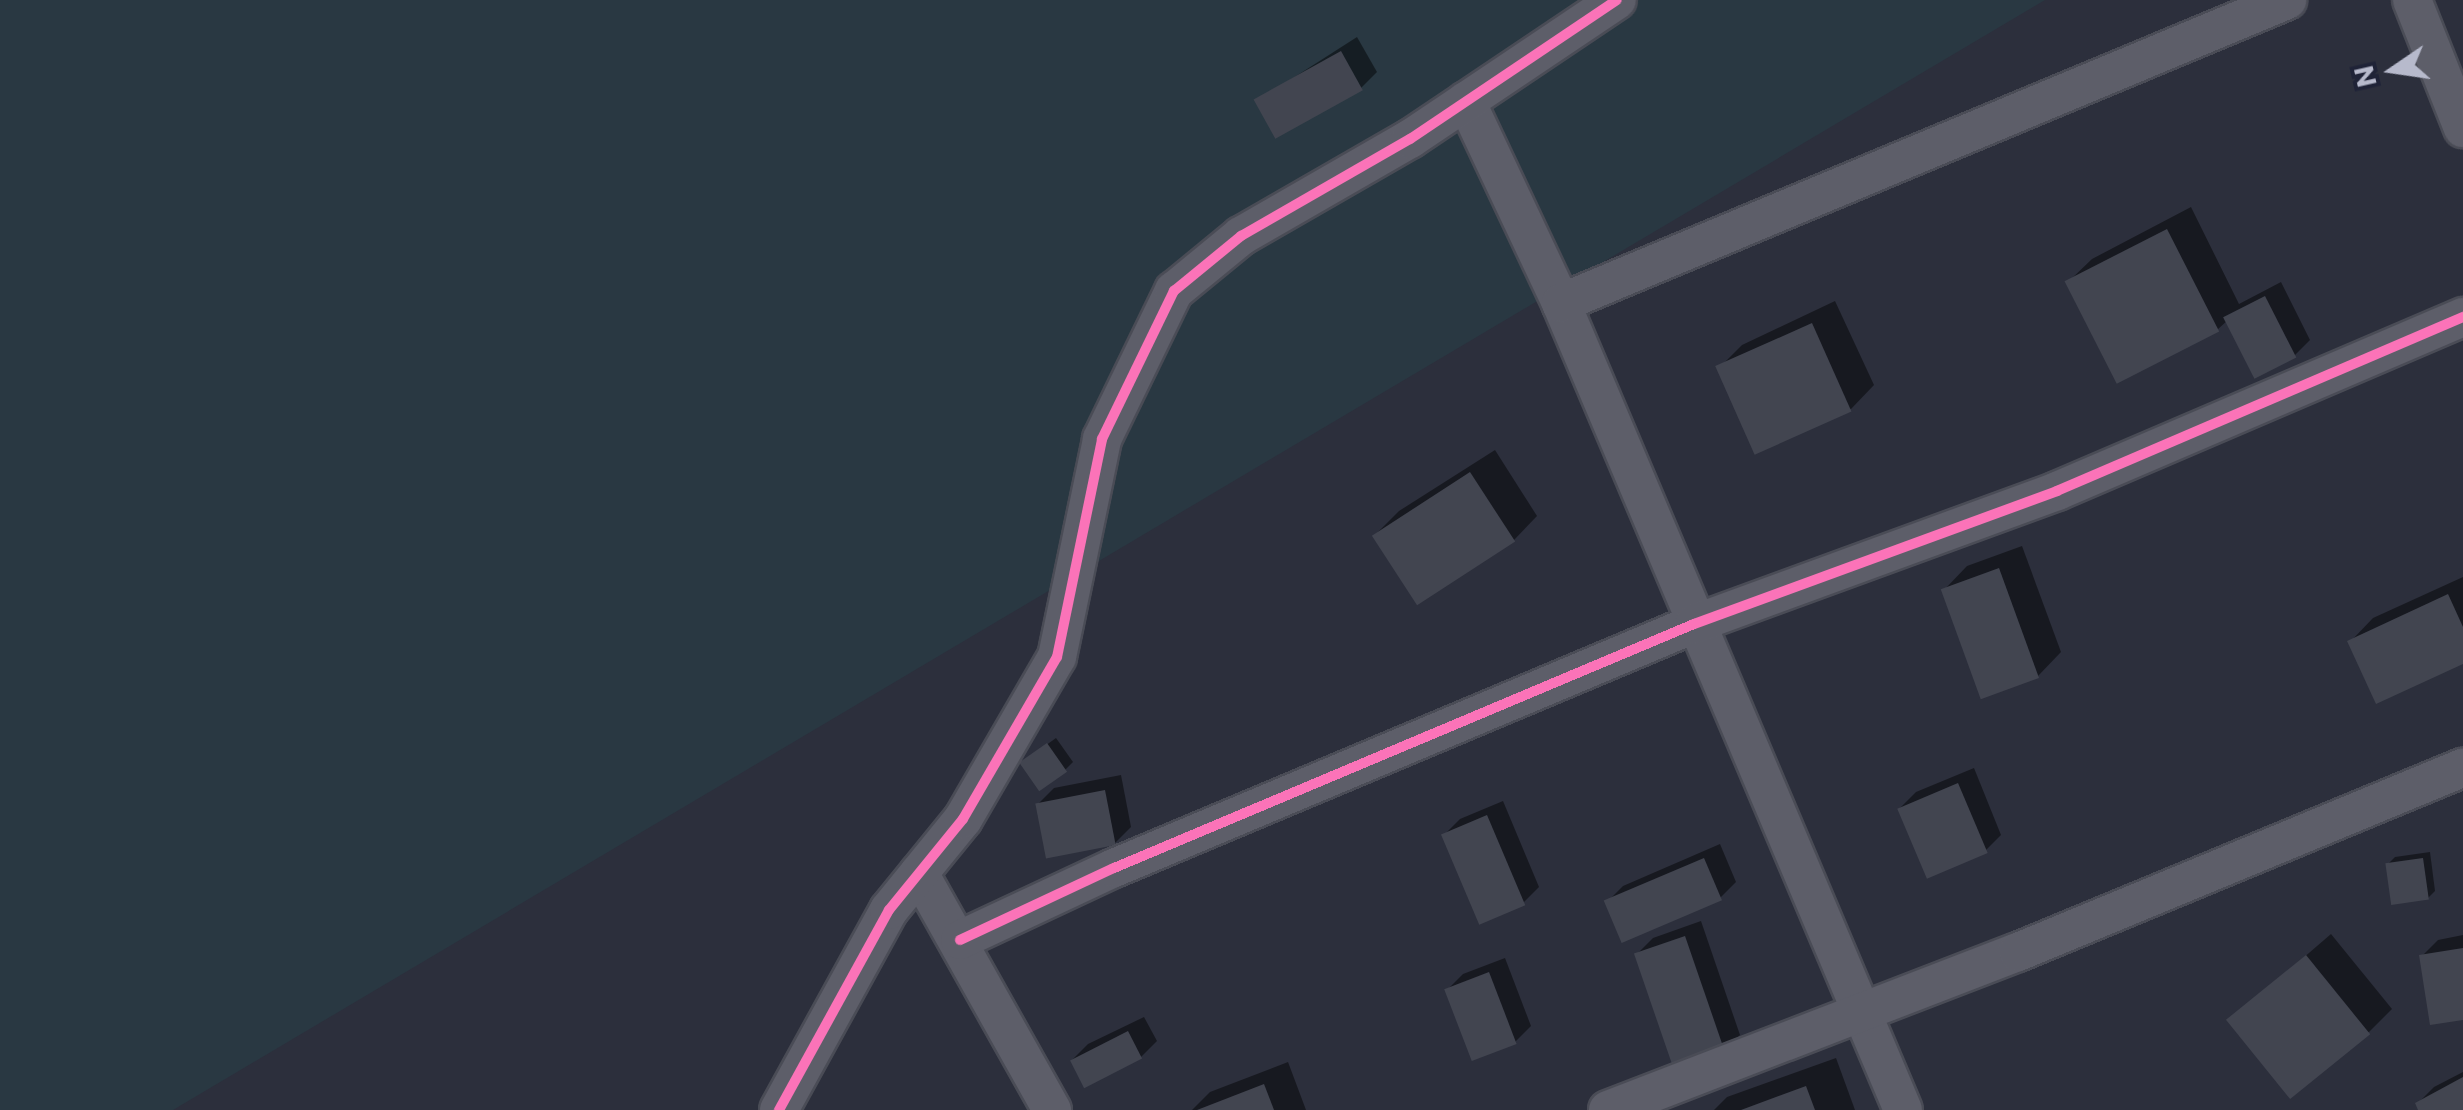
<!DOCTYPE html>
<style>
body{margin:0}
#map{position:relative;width:2463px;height:1110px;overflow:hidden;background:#2c2f3c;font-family:Commissioner,sans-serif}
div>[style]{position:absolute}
.green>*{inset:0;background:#293842}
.shadow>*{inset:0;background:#0007}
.building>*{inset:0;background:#424550;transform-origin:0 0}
.roads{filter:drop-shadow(2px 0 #4a4c56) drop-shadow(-2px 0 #4a4c56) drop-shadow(0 2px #4a4c56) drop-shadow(0 -2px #4a4c56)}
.minor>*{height:38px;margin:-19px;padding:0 19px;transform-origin:19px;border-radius:19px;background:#5d5e69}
.cycleway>*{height:10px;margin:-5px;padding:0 5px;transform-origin:5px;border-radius:5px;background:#fb73b8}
span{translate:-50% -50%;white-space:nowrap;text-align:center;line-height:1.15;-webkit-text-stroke:8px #1f2337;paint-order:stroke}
.north{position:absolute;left:2343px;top:20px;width:100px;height:100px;-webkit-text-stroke:8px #1f2337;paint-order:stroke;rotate:257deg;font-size:28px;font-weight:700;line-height:40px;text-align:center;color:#b7bacc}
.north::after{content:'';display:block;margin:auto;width:35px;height:45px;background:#b7bacc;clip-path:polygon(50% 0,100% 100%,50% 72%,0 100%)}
</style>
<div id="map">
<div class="green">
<i style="clip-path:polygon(0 0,2045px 0,173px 1110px,0 1110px)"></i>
</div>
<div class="shadow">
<i style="clip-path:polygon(1357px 37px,1377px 72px,1361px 88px,1257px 101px)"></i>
<i style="clip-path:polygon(2191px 207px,2239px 304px,2281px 282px,2310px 340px,2294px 356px,2228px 320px,2217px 330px,2068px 282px,2092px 259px)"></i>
<i style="clip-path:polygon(1835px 301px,1874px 385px,1851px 409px,1719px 368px,1742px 345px)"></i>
<i style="clip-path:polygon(1495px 450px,1537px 516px,1514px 540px,1375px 535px,1399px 511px)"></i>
<i style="clip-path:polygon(2022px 546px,2061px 652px,2038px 676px,1944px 590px,1967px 566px)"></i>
<i style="clip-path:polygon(2463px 577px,2463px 661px,2350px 642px,2373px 618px)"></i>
<i style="clip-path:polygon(1056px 738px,1073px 762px,1065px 770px,1031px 756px)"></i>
<i style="clip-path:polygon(1974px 768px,2001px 835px,1985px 851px,1900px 808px,1916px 792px)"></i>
<i style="clip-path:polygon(1121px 775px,1131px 827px,1115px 843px,1038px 804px,1054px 788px)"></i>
<i style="clip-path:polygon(1503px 801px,1539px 887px,1523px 903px,1444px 835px,1460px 819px)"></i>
<i style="clip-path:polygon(1720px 844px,1736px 882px,1720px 898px,1607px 902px,1623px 886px)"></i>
<i style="clip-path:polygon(2430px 852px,2435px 891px,2428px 898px,2388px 864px,2395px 857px)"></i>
<i style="clip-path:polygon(1701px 921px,1740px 1035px,1724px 1051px,1637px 954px,1653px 938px)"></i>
<i style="clip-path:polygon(2331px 934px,2392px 1009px,2369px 1032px,2230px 1021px)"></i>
<i style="clip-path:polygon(2463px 935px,2463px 1018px,2422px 956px,2438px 940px)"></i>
<i style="clip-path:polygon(1505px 958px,1531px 1026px,1515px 1042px,1447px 990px,1463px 974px)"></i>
<i style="clip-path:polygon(1144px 1017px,1157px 1041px,1141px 1057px,1072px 1060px,1088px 1044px)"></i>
<i style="clip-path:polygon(1836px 1058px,1855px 1110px,1714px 1110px,1727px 1097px)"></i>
<i style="clip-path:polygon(1288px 1062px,1306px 1110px,1192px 1110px,1210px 1092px)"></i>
<i style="clip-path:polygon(2463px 1072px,2463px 1110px,2421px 1110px,2418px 1103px,2434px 1087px)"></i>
</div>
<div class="building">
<i style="left:1341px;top:51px;width:45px;height:100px;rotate:61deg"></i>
<i style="left:2167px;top:229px;width:115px;height:115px;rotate:63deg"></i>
<i style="left:2265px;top:296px;width:69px;height:47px;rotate:63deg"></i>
<i style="left:1812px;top:323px;width:97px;height:106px;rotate:66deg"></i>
<i style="left:1470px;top:472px;width:83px;height:117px;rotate:57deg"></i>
<i style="left:1999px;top:568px;width:117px;height:62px;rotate:70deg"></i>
<i style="clip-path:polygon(2448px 594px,2463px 627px,2463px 664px,2376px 704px,2347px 641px)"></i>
<i style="left:1047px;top:743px;width:35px;height:34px;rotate:55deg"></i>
<i style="left:1958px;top:783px;width:76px;height:66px;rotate:67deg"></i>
<i style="left:1105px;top:790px;width:56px;height:71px;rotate:79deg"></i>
<i style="left:1487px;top:815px;width:98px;height:50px;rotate:67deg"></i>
<i style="left:1704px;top:858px;width:46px;height:109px;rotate:67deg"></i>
<i style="left:2423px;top:858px;width:42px;height:38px;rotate:82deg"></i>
<i style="left:1685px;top:936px;width:124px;height:54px;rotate:71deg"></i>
<i style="clip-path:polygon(2463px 948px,2463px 1020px,2430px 1025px,2419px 955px)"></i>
<i style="left:2306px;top:955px;width:102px;height:103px;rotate:51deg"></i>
<i style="left:1489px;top:972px;width:77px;height:48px;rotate:69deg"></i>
<i style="left:1128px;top:1031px;width:31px;height:65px;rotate:63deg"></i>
<i style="clip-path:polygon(2463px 1077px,2463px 1110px,2418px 1110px,2415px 1103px)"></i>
<i style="clip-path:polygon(1264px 1084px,1274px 1110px,1197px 1110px)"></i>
<i style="clip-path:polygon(1806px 1086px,1815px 1110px,1741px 1110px)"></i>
</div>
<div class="roads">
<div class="minor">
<i style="left:2412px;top:0;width:138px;rotate:68.3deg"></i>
<i style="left:1466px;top:101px;width:223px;rotate:64.8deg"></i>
<i style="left:1561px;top:303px;width:876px;rotate:67.03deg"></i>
<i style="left:1561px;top:303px;width:787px;rotate:-22.65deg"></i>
<i style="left:919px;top:873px;width:272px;rotate:60.7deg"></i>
<i style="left:960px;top:940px;width:170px;rotate:-25.1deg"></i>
<i style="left:1114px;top:868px;width:629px;rotate:-22.82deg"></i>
<i style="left:1694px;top:624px;width:387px;rotate:-20.1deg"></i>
<i style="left:2057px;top:491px;width:442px;rotate:-23.2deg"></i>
<i style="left:779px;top:1110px;width:228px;rotate:-61.2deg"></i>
<i style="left:889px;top:910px;width:117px;rotate:-50.9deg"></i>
<i style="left:963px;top:819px;width:187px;rotate:-59.9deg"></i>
<i style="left:1057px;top:657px;width:223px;rotate:-78.3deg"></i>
<i style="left:1102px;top:439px;width:165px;rotate:-64.1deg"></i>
<i style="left:1174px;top:291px;width:87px;rotate:-39.4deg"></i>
<i style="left:1241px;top:236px;width:195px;rotate:-29.9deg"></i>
<i style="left:1410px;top:139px;width:249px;rotate:-33.9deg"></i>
<i style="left:1608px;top:1110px;width:439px;rotate:-21.1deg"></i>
<i style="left:2018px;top:952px;width:482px;rotate:-22.5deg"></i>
</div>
</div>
<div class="cycleway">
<i style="left:960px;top:940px;width:170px;rotate:-25.1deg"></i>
<i style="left:1114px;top:868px;width:629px;rotate:-22.82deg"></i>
<i style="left:1694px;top:624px;width:387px;rotate:-20.1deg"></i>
<i style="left:2057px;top:491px;width:442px;rotate:-23.2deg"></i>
<i style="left:779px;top:1110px;width:228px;rotate:-61.2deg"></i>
<i style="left:889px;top:910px;width:117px;rotate:-50.9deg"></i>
<i style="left:963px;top:819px;width:187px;rotate:-59.9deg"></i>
<i style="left:1057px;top:657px;width:223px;rotate:-78.3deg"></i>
<i style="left:1102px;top:439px;width:165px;rotate:-64.1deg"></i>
<i style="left:1174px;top:291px;width:87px;rotate:-39.4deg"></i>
<i style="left:1241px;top:236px;width:195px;rotate:-29.9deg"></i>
<i style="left:1410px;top:139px;width:249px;rotate:-33.9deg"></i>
</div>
<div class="north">N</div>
</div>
